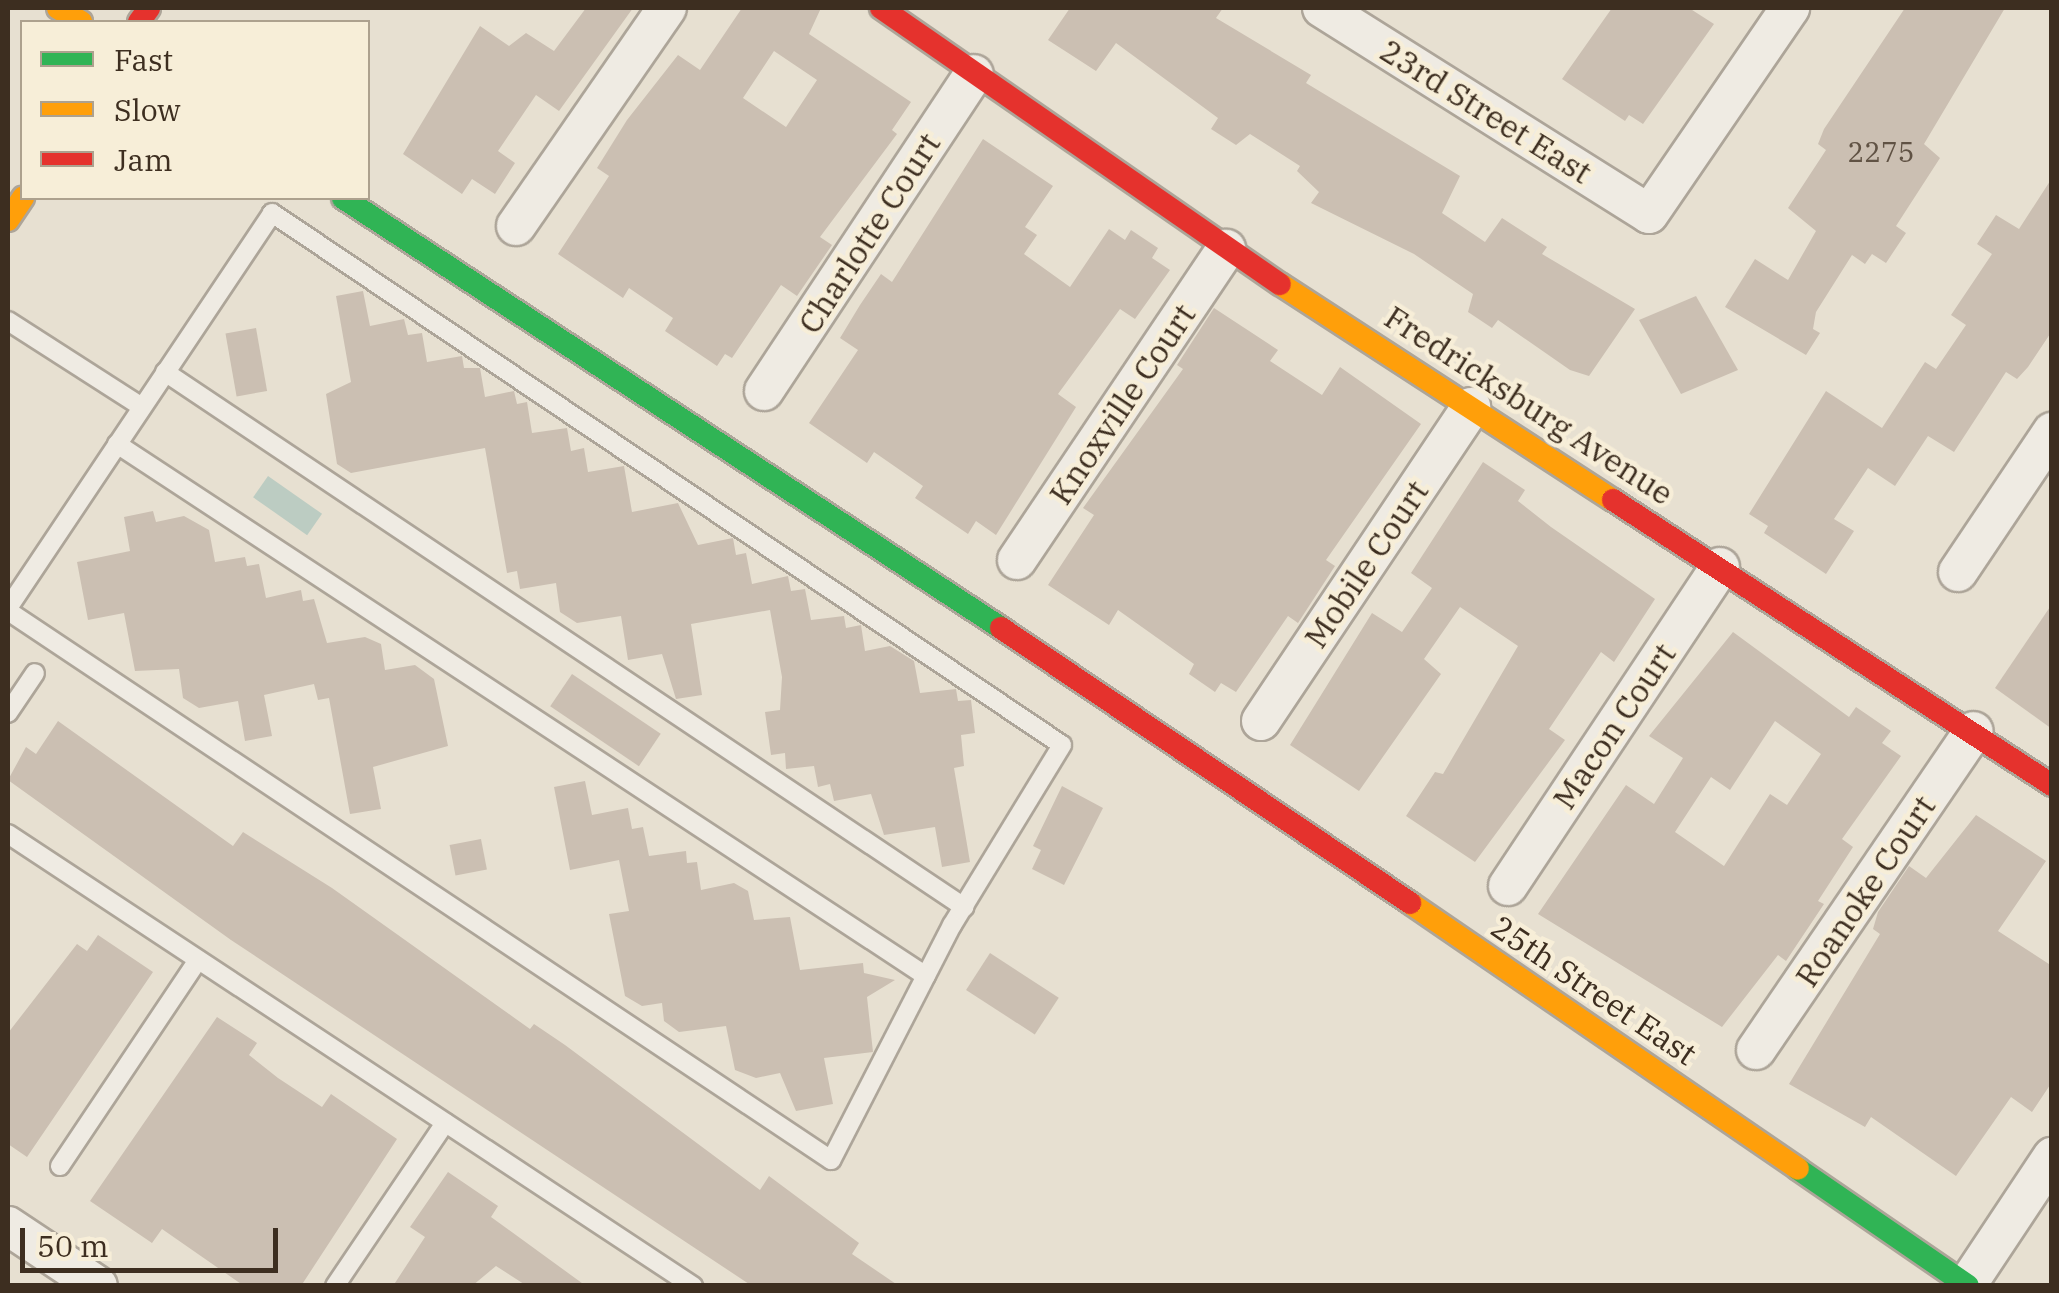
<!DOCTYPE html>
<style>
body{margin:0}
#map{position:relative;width:2059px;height:1293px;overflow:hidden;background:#e7e0d1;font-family:"IBM Plex Serif",serif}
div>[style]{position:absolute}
.water>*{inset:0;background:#bcccc2;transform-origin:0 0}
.building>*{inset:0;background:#cbbfb2;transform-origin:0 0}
.roads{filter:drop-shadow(2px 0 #ada599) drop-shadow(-2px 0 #ada599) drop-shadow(0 2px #ada599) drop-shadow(0 -2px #ada599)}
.lane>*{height:18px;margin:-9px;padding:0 9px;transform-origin:9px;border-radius:9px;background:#efebe3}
.street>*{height:38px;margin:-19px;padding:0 19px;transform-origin:19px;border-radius:19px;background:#efebe3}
.fast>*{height:22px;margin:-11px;padding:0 11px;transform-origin:11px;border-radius:11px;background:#30b455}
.slow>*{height:22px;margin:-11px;padding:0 11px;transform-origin:11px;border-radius:11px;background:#ff9f0a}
.jam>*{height:22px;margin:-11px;padding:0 11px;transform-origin:11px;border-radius:11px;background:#e5322d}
span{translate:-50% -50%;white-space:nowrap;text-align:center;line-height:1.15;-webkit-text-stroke:9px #f7eed8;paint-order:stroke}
.number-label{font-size:28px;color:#605244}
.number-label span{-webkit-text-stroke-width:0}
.street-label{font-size:32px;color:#3d2e20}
.frame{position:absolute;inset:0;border:10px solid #3d2e20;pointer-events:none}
.legend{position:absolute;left:20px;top:20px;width:350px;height:180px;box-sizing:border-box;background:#f7eed8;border:2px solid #ada18e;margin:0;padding:12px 18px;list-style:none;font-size:30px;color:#3d2e20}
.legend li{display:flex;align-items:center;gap:20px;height:50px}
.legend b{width:50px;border:2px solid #ada18e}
.scale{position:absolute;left:20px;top:1228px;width:258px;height:45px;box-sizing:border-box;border:5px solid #3d2e20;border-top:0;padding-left:12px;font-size:30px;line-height:35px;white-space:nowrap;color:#3d2e20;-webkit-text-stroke:8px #f7eed8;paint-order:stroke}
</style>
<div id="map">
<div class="water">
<i style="left:268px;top:476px;width:66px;height:26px;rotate:35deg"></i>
</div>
<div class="building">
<i style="clip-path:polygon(586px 8px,633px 8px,559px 111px,536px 95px,498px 151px,515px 163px,495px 194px,472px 179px,462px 194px,403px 154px,480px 26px,509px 46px,526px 33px,554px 51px)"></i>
<i style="clip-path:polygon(evenodd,742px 8px,821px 8px,809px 34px,911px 102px,892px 130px,897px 134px,820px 237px,832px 245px,797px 296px,781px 285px,732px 358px,725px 354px,717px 366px,665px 331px,673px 318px,629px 288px,623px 298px,558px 254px,609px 176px,597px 168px,627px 120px,678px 55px,700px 70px,742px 8px,774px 51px,817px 80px,786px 127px,743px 98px,774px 51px)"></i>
<i style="clip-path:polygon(1070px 8px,1223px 8px,1216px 18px,1311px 75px,1306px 83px,1460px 176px,1442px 213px,1485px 242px,1502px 218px,1547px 247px,1542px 254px,1635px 309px,1589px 376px,1570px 370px,1498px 320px,1492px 328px,1468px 312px,1473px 294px,1414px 254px,1311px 203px,1319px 192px,1297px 171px,1300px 166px,1250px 134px,1236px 145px,1211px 129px,1218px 118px,1116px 43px,1096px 71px,1048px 40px)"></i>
<i style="clip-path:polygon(1612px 8px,1689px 8px,1714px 24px,1643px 124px,1629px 115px,1625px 121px,1562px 79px)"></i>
<i style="clip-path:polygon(1905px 8px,2005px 8px,1924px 144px,1940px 158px,1896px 226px,1906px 233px,1886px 263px,1872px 254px,1865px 264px,1852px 255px,1816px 312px,1813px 329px,1820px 333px,1806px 355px,1725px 307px,1755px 259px,1788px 280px,1816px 231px,1788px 208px,1826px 150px,1818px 144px,1824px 129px)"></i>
<i style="clip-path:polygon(983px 139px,1053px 186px,1025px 227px,1037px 235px,1024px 254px,1070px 287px,1109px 229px,1125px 240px,1131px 230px,1158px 248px,1152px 258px,1170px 270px,1135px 319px,1120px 309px,1058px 394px,1076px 407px,996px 535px,976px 521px,968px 534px,915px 498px,923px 486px,874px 452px,867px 463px,809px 423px,858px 350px,840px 338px,860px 305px,881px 274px,892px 282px)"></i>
<i style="clip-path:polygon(2052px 178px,2052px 331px,2028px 367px,2017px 379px,2006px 372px,1954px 452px,1928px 436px,1895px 486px,1868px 468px,1834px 519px,1854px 531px,1826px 574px,1764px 533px,1768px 526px,1749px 514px,1826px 391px,1882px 428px,1925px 362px,1936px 369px,1966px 325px,1951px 315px,1992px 254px,1977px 244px,1996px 215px,2019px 229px)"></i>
<i style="clip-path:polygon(363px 291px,370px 326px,404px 319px,408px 335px,422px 333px,427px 362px,462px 356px,464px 368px,480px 368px,485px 397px,514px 391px,517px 404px,527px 402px,532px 433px,567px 428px,571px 451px,584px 448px,588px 472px,624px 466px,632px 512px,678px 503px,698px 545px,733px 538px,736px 555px,746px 553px,752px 584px,788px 576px,791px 591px,805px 589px,811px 620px,844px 616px,846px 628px,861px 625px,865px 651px,890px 646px,914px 661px,920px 693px,956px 689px,958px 701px,971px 700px,975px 733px,961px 735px,964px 766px,954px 768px,970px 862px,942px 867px,935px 827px,884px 835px,871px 794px,834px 801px,830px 784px,818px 787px,814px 766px,786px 769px,785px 753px,771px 755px,765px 712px,780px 710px,782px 677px,770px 610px,691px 624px,702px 695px,676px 699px,662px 654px,628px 660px,621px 616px,577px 623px,560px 612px,556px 583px,520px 589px,517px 571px,507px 573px,485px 448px,351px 473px,337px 464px,326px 394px,351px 382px,336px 296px)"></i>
<i style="clip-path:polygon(1696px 296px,1738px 370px,1681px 394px,1639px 320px)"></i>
<i style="clip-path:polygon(1214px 308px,1278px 350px,1270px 361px,1322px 395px,1340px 367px,1421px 424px,1326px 560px,1335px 566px,1298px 623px,1288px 616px,1236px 692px,1221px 683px,1215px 692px,1189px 674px,1194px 664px,1118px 610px,1109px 625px,1048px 585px,1094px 515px,1083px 508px,1183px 369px,1177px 365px)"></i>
<i style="left:256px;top:328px;width:64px;height:31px;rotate:80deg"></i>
<i style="clip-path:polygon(1483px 462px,1525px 490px,1518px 501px,1551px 527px,1655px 599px,1614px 662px,1601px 652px,1549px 729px,1565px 740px,1475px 862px,1406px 816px,1435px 772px,1443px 774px,1518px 646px,1460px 607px,1424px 659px,1441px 674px,1359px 791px,1290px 745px,1372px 613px,1402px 632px,1432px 588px,1411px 573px)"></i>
<i style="clip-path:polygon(153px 511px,156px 522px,184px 516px,209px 530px,215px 562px,245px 557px,247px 566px,259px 564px,266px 598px,301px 590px,303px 601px,314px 599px,327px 643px,365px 637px,381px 644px,385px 670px,415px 665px,434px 679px,448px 746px,373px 767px,381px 809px,350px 814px,329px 698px,318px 700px,314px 684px,264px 695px,272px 736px,245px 741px,238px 701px,199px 708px,183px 698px,179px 669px,135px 671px,124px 613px,88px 620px,77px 562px,130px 551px,124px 517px)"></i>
<i style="clip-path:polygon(2052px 604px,2052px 729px,1995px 688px)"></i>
<i style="clip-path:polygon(evenodd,1733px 632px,1849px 717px,1856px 707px,1891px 731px,1882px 743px,1901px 756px,1842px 839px,1853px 847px,1818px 901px,1824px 904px,1786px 961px,1778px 955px,1722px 1027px,1538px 914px,1626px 785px,1654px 804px,1683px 758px,1649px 736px,1733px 632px,1775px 721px,1821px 754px,1787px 805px,1770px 794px,1724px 866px,1675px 832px,1711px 777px,1730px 790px,1775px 721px)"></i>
<i style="left:572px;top:674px;width:107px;height:39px;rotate:34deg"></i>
<i style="clip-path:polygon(58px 721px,233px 846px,243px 832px,332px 888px,530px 1029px,534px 1024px,565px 1045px,760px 1190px,769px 1176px,859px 1243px,852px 1254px,899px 1286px,752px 1286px,231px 940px,8px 780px,26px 747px,36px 754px)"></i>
<i style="clip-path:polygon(585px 781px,592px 815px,628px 808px,632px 829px,643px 827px,649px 856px,686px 851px,687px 863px,697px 862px,701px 890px,734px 883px,748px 891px,754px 920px,790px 917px,800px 970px,863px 963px,864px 973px,895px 980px,867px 997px,873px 1052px,824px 1058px,833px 1104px,796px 1111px,780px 1073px,756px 1078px,735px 1070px,726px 1026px,679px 1032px,664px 1021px,662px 1003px,642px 1006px,625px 996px,609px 914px,629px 911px,619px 860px,570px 870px,554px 787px)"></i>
<i style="clip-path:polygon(1062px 786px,1103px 808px,1064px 885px,1032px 869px,1041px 850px,1033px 846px)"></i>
<i style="clip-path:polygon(1976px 815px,2046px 861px,1998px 931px,2052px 966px,2052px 1082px,2032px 1112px,2011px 1097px,1956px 1176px,1871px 1117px,1865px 1127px,1789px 1084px,1880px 934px,1873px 929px,1878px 912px,1909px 866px,1926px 878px)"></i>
<i style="left:481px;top:839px;width:31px;height:32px;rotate:79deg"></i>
<i style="clip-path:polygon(98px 935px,153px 972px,27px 1157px,8px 1144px,8px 1033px,77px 944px,87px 951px)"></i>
<i style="left:990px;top:953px;width:82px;height:44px;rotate:33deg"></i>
<i style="clip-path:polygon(217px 1017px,257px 1043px,249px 1055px,278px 1078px,322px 1107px,331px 1094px,397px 1139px,301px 1286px,244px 1286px,162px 1229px,152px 1243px,90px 1201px)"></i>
<i style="clip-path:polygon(448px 1172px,498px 1206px,491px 1217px,586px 1286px,527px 1286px,496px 1266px,472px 1286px,393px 1286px,425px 1237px,410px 1227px)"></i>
</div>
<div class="roads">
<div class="lane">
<i style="left:8px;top:321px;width:159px;rotate:32.7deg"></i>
<i style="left:165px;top:372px;width:962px;rotate:33.81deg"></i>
<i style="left:117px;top:444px;width:968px;rotate:33.33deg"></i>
<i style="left:8px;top:608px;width:475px;rotate:-56.2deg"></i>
<i style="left:272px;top:213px;width:952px;rotate:33.96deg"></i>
<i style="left:1062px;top:745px;width:211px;rotate:121.4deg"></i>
<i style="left:952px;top:925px;width:264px;rotate:117.2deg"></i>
<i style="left:831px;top:1160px;width:989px;rotate:-146.29deg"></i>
<i style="left:8px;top:713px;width:48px;rotate:-56deg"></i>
<i style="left:8px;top:834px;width:821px;rotate:33.42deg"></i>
<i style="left:60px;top:1166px;width:248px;rotate:-56.2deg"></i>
<i style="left:335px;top:1286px;width:197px;rotate:-56deg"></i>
</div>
<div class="street">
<i style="left:1322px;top:8px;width:386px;rotate:32.2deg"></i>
<i style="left:1649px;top:214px;width:250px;rotate:-55.6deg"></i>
<i style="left:516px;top:226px;width:265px;rotate:-55.3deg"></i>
<i style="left:764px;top:391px;width:380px;rotate:-56.5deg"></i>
<i style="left:1017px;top:560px;width:375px;rotate:-56.1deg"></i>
<i style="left:1958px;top:572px;width:169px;rotate:-56.1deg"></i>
<i style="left:1261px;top:721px;width:378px;rotate:-56.2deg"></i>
<i style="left:1508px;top:886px;width:383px;rotate:-56.4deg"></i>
<i style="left:1756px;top:1050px;width:386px;rotate:-55.7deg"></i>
<i style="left:8px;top:1226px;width:108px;rotate:33.7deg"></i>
<i style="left:1967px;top:1285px;width:154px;rotate:-56.4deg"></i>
</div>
<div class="fast">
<i style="left:343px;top:198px;width:786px;rotate:33.16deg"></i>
<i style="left:1798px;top:1169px;width:206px;rotate:34.5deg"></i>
</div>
<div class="slow">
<i style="left:58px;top:8px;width:27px;rotate:31deg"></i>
<i style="left:8px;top:220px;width:27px;rotate:-56deg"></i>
<i style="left:1280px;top:284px;width:397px;rotate:33deg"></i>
<i style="left:1410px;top:903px;width:470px;rotate:34.4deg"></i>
</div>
<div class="jam">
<i style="left:881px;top:8px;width:485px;rotate:34.7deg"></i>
<i style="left:139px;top:22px;width:17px;rotate:-54deg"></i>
<i style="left:1613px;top:500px;width:523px;rotate:32.99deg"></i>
<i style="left:1001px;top:628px;width:493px;rotate:33.9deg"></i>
</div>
</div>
<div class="number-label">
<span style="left:1881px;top:152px">2275</span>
</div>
<div class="street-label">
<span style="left:1486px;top:111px;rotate:32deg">23rd Street East</span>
<span style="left:869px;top:233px;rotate:-57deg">Charlotte Court</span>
<span style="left:1122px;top:404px;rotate:-56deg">Knoxville Court</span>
<span style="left:1529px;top:405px;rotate:33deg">Fredricksburg Avenue</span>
<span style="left:1366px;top:564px;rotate:-56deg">Mobile Court</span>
<span style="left:1614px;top:726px;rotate:-56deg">Macon Court</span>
<span style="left:1865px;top:891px;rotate:-56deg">Roanoke Court</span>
<span style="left:1594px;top:990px;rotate:34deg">25th Street East</span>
</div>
<div class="frame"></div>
<ul class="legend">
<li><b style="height:12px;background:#30b455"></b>Fast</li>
<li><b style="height:12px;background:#ff9f0a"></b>Slow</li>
<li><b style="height:12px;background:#e5322d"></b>Jam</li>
</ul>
<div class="scale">50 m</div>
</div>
